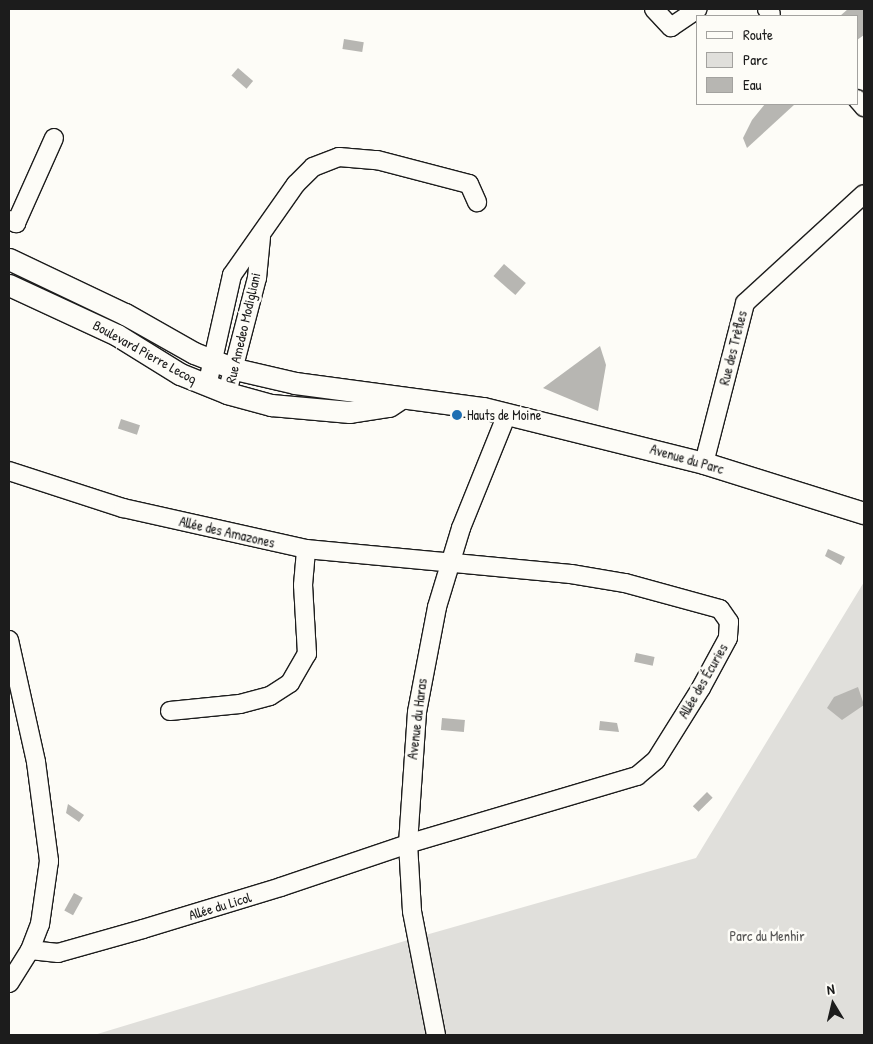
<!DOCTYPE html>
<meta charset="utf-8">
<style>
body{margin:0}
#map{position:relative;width:873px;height:1044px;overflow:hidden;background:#fdfcf7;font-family:"Patrick Hand",sans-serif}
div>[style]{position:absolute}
.green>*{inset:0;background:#e0dfdb}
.water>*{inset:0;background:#b7b6b2;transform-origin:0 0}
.roads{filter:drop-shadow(1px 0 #1c1c1c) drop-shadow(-1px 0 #1c1c1c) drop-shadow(0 1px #1c1c1c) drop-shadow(0 -1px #1c1c1c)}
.minor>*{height:18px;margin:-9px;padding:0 9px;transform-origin:9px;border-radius:9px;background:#fdfcf7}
.tertiary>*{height:21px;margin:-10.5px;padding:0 10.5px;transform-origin:10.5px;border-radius:10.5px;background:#fdfcf7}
.dots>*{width:14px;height:14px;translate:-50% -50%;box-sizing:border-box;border:2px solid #fdfcf7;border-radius:50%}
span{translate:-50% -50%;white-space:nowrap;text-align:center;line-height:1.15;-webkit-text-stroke:5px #fdfcf7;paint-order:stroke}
.street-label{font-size:14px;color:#1c1c1c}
.poi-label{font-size:14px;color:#1c1c1c}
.left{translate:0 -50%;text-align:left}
.park-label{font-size:14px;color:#575655}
.frame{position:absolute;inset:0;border:10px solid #1c1c1c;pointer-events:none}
.legend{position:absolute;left:696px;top:15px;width:162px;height:90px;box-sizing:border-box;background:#fdfcf7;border:1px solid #a3a29f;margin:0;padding:6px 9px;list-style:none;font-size:15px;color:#1c1c1c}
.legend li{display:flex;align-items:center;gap:10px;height:25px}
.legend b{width:25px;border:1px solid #a3a29f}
.north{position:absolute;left:808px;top:979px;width:50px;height:50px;-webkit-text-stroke:4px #fdfcf7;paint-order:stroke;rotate:351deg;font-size:14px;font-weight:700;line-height:20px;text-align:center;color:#1c1c1c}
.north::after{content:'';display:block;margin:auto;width:18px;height:22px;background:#1c1c1c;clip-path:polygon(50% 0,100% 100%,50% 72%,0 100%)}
</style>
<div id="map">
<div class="green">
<i style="clip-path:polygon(864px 582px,864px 1035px,94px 1035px,408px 940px,696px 858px)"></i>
</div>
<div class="water">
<i style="clip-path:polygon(848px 9px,864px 9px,864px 35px,857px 40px,857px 16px,840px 16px)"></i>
<i style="left:344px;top:39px;width:20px;height:10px;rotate:9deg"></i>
<i style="left:238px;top:68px;width:20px;height:10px;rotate:41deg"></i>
<i style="clip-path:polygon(765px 104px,795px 104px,747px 148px,743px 138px,752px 120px)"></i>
<i style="left:504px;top:264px;width:29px;height:16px;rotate:41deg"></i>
<i style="clip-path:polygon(600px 346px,606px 365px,598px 411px,543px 388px)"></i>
<i style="left:121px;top:419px;width:20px;height:10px;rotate:18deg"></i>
<i style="clip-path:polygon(828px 549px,845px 557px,841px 565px,825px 556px)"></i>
<i style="left:636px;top:653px;width:19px;height:9px;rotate:12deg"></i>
<i style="clip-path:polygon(858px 687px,864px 705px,842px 720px,827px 708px,834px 697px)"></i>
<i style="left:442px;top:718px;width:23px;height:12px;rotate:5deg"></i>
<i style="clip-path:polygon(600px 721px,617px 723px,619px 732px,599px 730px)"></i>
<i style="left:707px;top:792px;width:8px;height:20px;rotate:45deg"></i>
<i style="clip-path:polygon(68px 804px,84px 815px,79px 822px,66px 813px)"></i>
<i style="left:74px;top:893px;width:10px;height:20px;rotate:29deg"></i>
</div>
<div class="roads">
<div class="minor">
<i style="left:654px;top:9px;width:25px;rotate:47deg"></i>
<i style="left:671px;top:27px;width:32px;rotate:-34deg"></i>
<i style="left:767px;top:9px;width:6px;rotate:51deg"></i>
<i style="left:857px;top:99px;width:11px;rotate:49deg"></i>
<i style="left:9px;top:220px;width:8px;rotate:23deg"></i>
<i style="left:16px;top:223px;width:93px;rotate:-65.9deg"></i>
<i style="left:207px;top:386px;width:114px;rotate:-77.3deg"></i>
<i style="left:232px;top:275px;width:111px;rotate:-54.9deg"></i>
<i style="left:296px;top:184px;width:24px;rotate:-45deg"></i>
<i style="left:313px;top:167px;width:28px;rotate:-21deg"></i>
<i style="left:339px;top:157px;width:38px;rotate:5deg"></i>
<i style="left:377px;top:160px;width:95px;rotate:14.6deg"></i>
<i style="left:469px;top:184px;width:20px;rotate:66deg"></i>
<i style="left:227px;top:393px;width:119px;rotate:-75.4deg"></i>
<i style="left:257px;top:278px;width:41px;rotate:-84.4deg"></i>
<i style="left:704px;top:463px;width:165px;rotate:-75.6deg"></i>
<i style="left:745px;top:303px;width:161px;rotate:-42.5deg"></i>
<i style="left:9px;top:471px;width:120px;rotate:18deg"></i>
<i style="left:123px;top:508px;width:188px;rotate:12.6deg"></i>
<i style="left:306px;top:549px;width:266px;rotate:5.4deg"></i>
<i style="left:571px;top:574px;width:55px;rotate:9.5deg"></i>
<i style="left:625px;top:583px;width:98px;rotate:15.3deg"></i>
<i style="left:720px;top:609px;width:16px;rotate:55deg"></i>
<i style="left:729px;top:622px;width:16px;rotate:94deg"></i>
<i style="left:728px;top:638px;width:57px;rotate:118.4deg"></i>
<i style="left:701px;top:688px;width:85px;rotate:122deg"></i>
<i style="left:656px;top:760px;width:25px;rotate:140deg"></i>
<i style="left:637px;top:776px;width:239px;rotate:163.5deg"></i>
<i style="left:408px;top:844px;width:134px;rotate:161.3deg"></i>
<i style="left:281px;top:887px;width:144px;rotate:163.1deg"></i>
<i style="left:143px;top:929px;width:88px;rotate:164.2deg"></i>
<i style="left:58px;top:953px;width:28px;rotate:-174deg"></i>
<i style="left:9px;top:640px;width:125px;rotate:77.5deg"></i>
<i style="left:36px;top:762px;width:100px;rotate:82.5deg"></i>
<i style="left:49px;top:861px;width:64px;rotate:98.1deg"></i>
<i style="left:40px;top:924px;width:28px;rotate:111deg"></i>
<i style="left:30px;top:950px;width:39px;rotate:122deg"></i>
<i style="left:170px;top:711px;width:70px;rotate:-5.7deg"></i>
<i style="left:240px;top:704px;width:31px;rotate:-15deg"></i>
<i style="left:270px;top:696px;width:24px;rotate:-33deg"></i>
<i style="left:290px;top:683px;width:34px;rotate:-60deg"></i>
<i style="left:307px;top:654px;width:69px;rotate:-93.3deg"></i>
<i style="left:303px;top:585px;width:36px;rotate:-85deg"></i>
<i style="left:436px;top:1035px;width:126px;rotate:-101deg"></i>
<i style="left:412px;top:911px;width:67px;rotate:-93.4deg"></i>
<i style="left:408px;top:844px;width:132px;rotate:-86.1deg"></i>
<i style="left:417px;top:712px;width:107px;rotate:-79.2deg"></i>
<i style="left:437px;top:607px;width:83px;rotate:-73.1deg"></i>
<i style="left:461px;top:528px;width:123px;rotate:-68deg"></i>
</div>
<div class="tertiary">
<i style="left:9px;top:259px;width:128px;rotate:25.4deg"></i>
<i style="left:125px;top:314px;width:79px;rotate:29.5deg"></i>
<i style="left:194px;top:353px;width:44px;rotate:21.3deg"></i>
<i style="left:235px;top:369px;width:62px;rotate:13.1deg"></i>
<i style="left:295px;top:383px;width:190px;rotate:7.6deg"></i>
<i style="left:483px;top:408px;width:228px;rotate:14deg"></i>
<i style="left:704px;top:463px;width:168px;rotate:17.4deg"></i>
<i style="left:9px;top:285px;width:119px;rotate:24.8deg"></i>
<i style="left:117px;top:335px;width:74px;rotate:31.8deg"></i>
<i style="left:180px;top:374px;width:51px;rotate:22deg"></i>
<i style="left:227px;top:393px;width:46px;rotate:15.3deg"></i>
<i style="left:271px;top:405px;width:79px;rotate:5.1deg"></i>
<i style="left:350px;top:412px;width:39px;rotate:-9deg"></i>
<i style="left:389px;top:406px;width:14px;rotate:-34deg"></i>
</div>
</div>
<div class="dots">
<i style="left:457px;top:415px;background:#1f6fb2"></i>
</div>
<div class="street-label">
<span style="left:243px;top:328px;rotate:-77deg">Rue Amedeo Modigliani</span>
<span style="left:733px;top:348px;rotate:-76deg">Rue des Trèfles</span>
<span style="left:145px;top:352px;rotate:29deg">Boulevard Pierre Lecoq</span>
<span style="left:687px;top:459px;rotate:16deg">Avenue du Parc</span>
<span style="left:227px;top:532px;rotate:13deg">Allée des Amazones</span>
<span style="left:703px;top:681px;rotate:-60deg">Allée des Écuries</span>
<span style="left:417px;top:719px;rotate:-83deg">Avenue du Haras</span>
<span style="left:220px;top:906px;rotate:-17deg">Allée du Licol</span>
</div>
<div class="poi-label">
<span class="left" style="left:467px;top:415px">Hauts de Moine</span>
</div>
<div class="park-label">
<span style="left:767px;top:936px">Parc du Menhir</span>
</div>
<div class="frame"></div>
<ul class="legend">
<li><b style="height:6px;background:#fdfcf7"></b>Route</li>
<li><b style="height:14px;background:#e0dfdb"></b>Parc</li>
<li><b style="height:14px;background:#b7b6b2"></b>Eau</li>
</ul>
<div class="north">N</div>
</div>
